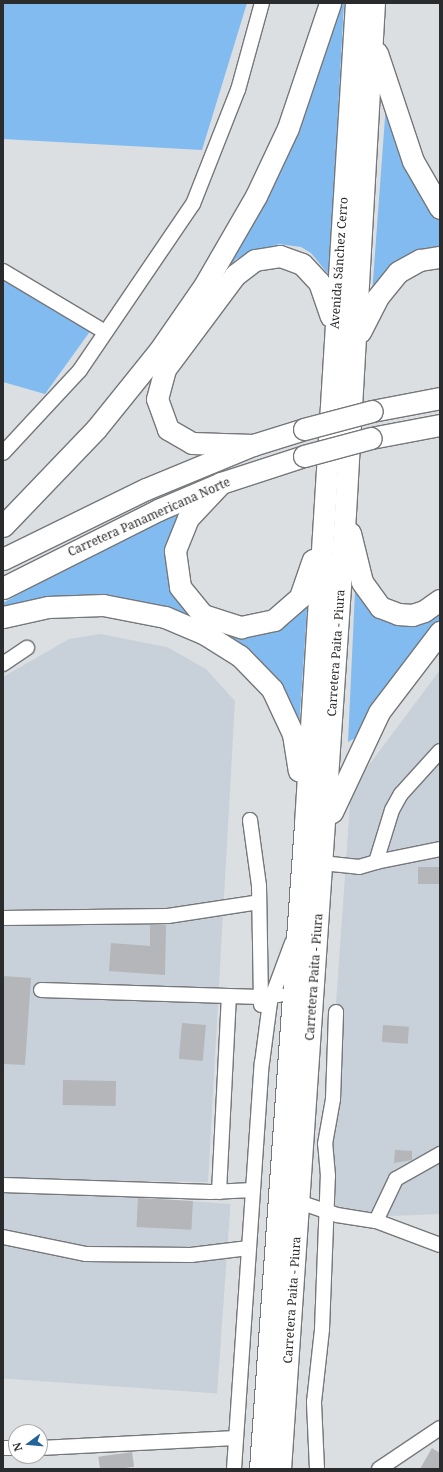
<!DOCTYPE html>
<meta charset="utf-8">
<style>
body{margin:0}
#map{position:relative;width:443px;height:1472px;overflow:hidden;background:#dcdfe2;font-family:"Noto Serif",serif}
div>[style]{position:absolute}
.built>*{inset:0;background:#c8d1d9;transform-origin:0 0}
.green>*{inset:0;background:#81bbef}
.building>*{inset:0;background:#b4b6b9;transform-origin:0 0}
.roads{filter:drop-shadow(1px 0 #75777a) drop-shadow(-1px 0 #75777a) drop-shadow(0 1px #75777a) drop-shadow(0 -1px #75777a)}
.minor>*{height:14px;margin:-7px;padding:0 7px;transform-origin:7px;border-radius:7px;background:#fff}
.highway>*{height:21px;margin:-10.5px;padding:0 10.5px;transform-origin:10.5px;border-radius:10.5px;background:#fff}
.bridges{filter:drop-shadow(1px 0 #75777a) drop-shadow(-1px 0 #75777a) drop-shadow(0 1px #75777a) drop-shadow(0 -1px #75777a)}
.highway-bridge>*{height:21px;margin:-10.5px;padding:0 10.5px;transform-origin:10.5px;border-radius:10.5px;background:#fff}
span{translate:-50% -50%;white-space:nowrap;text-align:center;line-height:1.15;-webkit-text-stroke:3px #fff;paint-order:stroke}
.street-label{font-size:12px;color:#2a2b2c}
.frame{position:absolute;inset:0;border:4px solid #2a2b2c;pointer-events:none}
.north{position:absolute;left:8px;top:1424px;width:40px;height:40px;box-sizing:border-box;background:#fff;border:1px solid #aaaaab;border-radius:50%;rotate:254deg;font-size:11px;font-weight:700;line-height:16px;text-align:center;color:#2a2b2c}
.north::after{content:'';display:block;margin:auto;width:14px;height:18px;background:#216499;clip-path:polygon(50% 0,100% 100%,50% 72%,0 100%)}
</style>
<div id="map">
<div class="built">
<i style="clip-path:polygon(100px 634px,167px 647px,206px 669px,235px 701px,208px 1182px,3px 1179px,3px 677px,69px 639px)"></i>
<i style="clip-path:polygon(440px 670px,440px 1214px,321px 1219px,351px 789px)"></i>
<i style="left:3px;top:1188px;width:228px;height:190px;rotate:4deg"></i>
</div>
<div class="green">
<i style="clip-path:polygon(3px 3px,247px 3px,202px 150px,3px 139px)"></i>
<i style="clip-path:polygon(339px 3px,344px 3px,329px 275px,311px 253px,301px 247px,279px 244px,236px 259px,213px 290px)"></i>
<i style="clip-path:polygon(386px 104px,413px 179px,440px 220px,440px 249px,399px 259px,389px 266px,372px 294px)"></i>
<i style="clip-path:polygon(3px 277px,91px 330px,45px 394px,3px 382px)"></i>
<i style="clip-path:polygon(189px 508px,166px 555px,173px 593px,196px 622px,166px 611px,3px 610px,3px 603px,95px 551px)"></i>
<i style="clip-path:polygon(355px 591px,369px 609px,440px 611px,440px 620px,355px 738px,348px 742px)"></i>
<i style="clip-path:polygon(308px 596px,299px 728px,216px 632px,239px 635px)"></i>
</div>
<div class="building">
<i style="left:440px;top:867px;width:17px;height:22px;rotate:90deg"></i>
<i style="clip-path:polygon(150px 925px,166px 925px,165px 975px,109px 971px,111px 943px,150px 946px)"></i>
<i style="clip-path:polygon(3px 976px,31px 978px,25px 1065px,3px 1064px)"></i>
<i style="left:182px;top:1023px;width:24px;height:36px;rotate:5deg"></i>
<i style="left:383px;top:1025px;width:26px;height:17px;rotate:4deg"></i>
<i style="left:63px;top:1080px;width:53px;height:25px;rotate:1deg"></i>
<i style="clip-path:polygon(395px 1150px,412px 1151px,412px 1160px,394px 1163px)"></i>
<i style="left:138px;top:1198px;width:55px;height:29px;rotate:3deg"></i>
<i style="clip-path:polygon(432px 1448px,440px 1453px,440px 1469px,420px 1469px)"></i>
<i style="left:132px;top:1452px;width:15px;height:34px;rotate:82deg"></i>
</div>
<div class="roads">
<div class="minor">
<i style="left:3px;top:271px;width:119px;rotate:30.9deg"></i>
<i style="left:3px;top:453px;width:113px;rotate:-47.1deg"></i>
<i style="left:80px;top:370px;width:201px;rotate:-55.8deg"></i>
<i style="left:193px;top:204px;width:123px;rotate:-68.5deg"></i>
<i style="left:238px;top:90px;width:90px;rotate:-74.6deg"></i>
<i style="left:3px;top:664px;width:29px;rotate:-34deg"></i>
<i style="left:250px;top:820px;width:67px;rotate:82.2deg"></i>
<i style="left:259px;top:886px;width:119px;rotate:89deg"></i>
<i style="left:376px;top:862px;width:65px;rotate:-11.5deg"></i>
<i style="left:322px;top:863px;width:37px;rotate:6deg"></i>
<i style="left:359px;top:867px;width:18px;rotate:-16deg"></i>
<i style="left:376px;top:862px;width:54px;rotate:-72.9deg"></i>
<i style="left:392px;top:810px;width:18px;rotate:-61deg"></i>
<i style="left:401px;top:794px;width:58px;rotate:-47.8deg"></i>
<i style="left:3px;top:918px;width:165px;rotate:-0.7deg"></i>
<i style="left:168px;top:916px;width:92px;rotate:-8.7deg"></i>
<i style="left:41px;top:990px;width:219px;rotate:1.8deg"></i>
<i style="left:260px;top:997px;width:20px;rotate:-6deg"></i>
<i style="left:3px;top:1185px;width:208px;rotate:1.9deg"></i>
<i style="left:211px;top:1192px;width:42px;rotate:-2.7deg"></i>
<i style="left:219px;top:1192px;width:196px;rotate:-87.1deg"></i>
<i style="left:299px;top:1202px;width:40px;rotate:18.9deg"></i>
<i style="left:337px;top:1215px;width:39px;rotate:9deg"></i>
<i style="left:376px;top:1221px;width:68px;rotate:20.6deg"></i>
<i style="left:376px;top:1221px;width:47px;rotate:-64.5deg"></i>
<i style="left:396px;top:1179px;width:51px;rotate:-29.6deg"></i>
<i style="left:3px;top:1237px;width:85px;rotate:11.6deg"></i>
<i style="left:86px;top:1254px;width:105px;rotate:0.5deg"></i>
<i style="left:191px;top:1255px;width:58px;rotate:-6.9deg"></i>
<i style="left:3px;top:1448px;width:13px"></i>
<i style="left:40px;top:1448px;width:196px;rotate:-2.9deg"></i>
<i style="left:234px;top:1469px;width:407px;rotate:-86.1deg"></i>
<i style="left:262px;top:1063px;width:62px;rotate:-82.5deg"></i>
<i style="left:270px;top:1002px;width:63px;rotate:-69.6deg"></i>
<i style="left:317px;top:1469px;width:67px;rotate:-92.6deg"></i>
<i style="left:314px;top:1402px;width:73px;rotate:-83.7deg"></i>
<i style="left:322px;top:1329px;width:153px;rotate:-87.8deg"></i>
<i style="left:328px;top:1176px;width:32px;rotate:-95deg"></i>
<i style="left:325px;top:1144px;width:46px;rotate:-79.9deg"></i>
<i style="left:333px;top:1099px;width:87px;rotate:-88deg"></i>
<i style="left:379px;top:1469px;width:73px;rotate:-33.9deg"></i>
</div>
<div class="highway">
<i style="left:377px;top:53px;width:114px;rotate:71.6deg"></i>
<i style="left:413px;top:161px;width:54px;rotate:60.1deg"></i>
<i style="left:360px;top:332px;width:38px;rotate:-63deg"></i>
<i style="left:377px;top:298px;width:33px;rotate:-51deg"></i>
<i style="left:398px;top:272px;width:25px;rotate:-29deg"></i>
<i style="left:420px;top:260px;width:20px;rotate:-9deg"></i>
<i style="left:372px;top:411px;width:69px;rotate:-10.8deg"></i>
<i style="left:371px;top:438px;width:70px;rotate:-10.7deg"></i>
<i style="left:253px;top:445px;width:61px;rotate:-178.1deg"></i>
<i style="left:192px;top:443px;width:28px;rotate:-150deg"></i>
<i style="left:168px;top:429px;width:32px;rotate:-110deg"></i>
<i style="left:157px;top:399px;width:31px;rotate:-75deg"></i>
<i style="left:165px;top:369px;width:117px;rotate:-53.3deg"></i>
<i style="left:235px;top:275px;width:25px;rotate:-37deg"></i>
<i style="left:255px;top:260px;width:25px;rotate:-9deg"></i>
<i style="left:280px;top:256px;width:23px;rotate:20deg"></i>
<i style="left:302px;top:264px;width:25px;rotate:47deg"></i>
<i style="left:319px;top:282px;width:36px;rotate:71deg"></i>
<i style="left:221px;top:483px;width:48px;rotate:133.3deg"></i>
<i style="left:188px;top:518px;width:35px;rotate:112deg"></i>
<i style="left:175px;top:551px;width:36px;rotate:82deg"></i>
<i style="left:180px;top:587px;width:36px;rotate:51deg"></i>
<i style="left:203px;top:615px;width:40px;rotate:18deg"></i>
<i style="left:241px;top:627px;width:34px;rotate:-12deg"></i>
<i style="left:274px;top:620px;width:35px;rotate:-41deg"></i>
<i style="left:300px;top:597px;width:39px;rotate:-71deg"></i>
<i style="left:3px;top:526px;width:134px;rotate:-46.2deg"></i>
<i style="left:96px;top:429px;width:100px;rotate:-51.1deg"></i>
<i style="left:159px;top:351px;width:79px;rotate:-55.3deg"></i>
<i style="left:204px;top:286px;width:104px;rotate:-60deg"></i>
<i style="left:256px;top:196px;width:75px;rotate:-64.8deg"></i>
<i style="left:288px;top:128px;width:132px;rotate:-71.4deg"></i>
<i style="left:350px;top:533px;width:50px;rotate:76.2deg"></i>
<i style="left:362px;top:582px;width:31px;rotate:54deg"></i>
<i style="left:380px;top:607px;width:19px;rotate:21deg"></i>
<i style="left:398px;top:614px;width:14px;rotate:4deg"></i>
<i style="left:412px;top:615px;width:13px;rotate:-18deg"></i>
<i style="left:424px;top:611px;width:19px;rotate:-35deg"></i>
<i style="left:3px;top:559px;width:159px;rotate:-26.1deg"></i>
<i style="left:146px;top:489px;width:116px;rotate:-22.4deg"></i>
<i style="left:253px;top:445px;width:53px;rotate:-17.4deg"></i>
<i style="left:3px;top:588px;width:174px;rotate:-26.7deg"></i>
<i style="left:158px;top:510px;width:69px;rotate:-23.2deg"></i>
<i style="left:221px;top:483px;width:87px;rotate:-18deg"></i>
<i style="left:3px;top:617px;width:46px;rotate:-12.5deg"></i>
<i style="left:48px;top:607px;width:55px;rotate:-2.1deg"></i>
<i style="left:103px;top:605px;width:63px;rotate:11deg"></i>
<i style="left:165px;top:617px;width:43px;rotate:23deg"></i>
<i style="left:205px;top:634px;width:41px;rotate:32.2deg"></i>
<i style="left:240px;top:656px;width:46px;rotate:45.9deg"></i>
<i style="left:272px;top:689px;width:50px;rotate:65deg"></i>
<i style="left:293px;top:734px;width:37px;rotate:81deg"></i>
<i style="left:332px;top:812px;width:110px;rotate:-64.8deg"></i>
<i style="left:379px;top:712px;width:101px;rotate:-52.7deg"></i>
<i style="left:260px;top:1469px;width:647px;rotate:-86.01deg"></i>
<i style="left:305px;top:824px;width:823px;rotate:-86.45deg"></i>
<i style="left:280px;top:1469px;width:958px;rotate:-86.11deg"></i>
<i style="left:345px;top:513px;width:511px;rotate:-86.75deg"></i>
</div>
</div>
<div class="bridges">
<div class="highway-bridge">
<i style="left:304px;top:429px;width:70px;rotate:-14.8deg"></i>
<i style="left:304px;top:456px;width:69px;rotate:-15deg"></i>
</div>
</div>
<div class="street-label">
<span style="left:339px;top:263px;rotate:-86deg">Avenida Sánchez Cerro</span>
<span style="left:149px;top:517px;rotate:-24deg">Carretera Panamericana Norte</span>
<span style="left:336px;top:653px;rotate:-86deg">Carretera Paita - Piura</span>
<span style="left:314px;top:977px;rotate:-86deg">Carretera Paita - Piura</span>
<span style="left:292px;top:1300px;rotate:-86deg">Carretera Paita - Piura</span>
</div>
<div class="frame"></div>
<div class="north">N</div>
</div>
